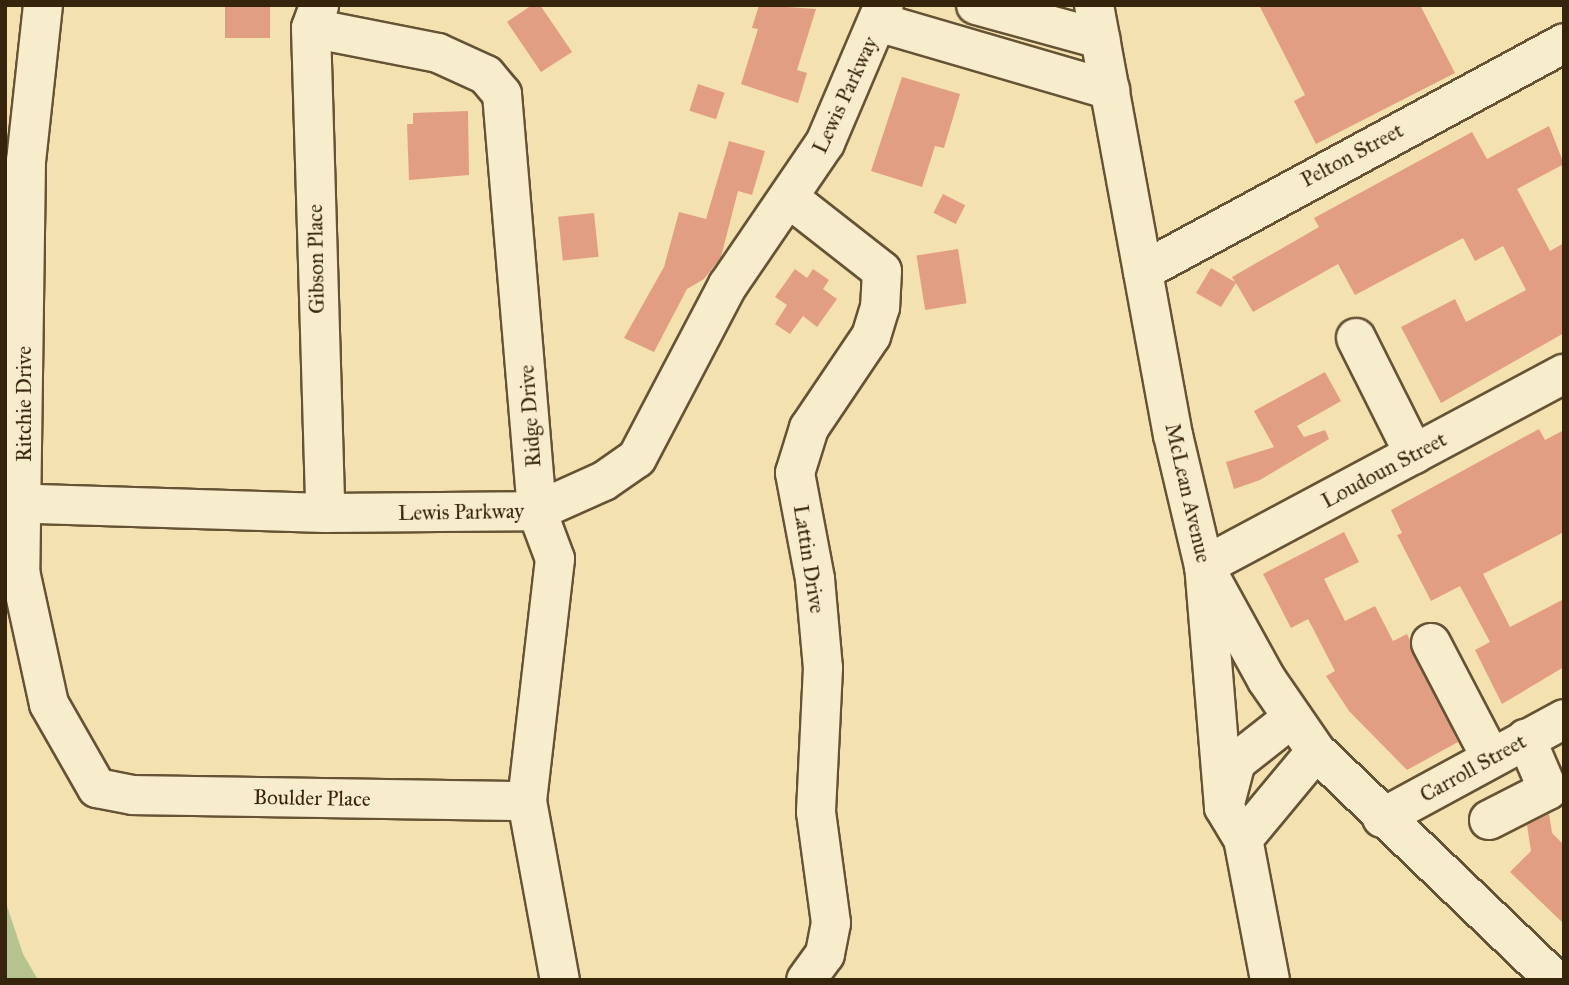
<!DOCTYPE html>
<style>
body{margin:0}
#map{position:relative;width:1569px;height:985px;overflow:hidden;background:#f3e1af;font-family:"IM FELL Great Primer",serif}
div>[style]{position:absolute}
.green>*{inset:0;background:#b5c48f}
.building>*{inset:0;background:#e29e82;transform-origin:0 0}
.roads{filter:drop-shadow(2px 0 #665335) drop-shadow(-2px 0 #665335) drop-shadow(0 2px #665335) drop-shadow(0 -2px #665335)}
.minor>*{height:38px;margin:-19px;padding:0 19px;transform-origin:19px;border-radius:19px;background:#f7eccb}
span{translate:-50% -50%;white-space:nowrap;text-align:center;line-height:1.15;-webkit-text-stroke:5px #f7eccb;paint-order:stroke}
.street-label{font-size:21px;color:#37240c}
.frame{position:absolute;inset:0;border:7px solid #37240c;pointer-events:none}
</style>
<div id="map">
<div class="green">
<i style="clip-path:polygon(5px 900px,23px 954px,38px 980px,5px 980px)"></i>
</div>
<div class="building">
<i style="left:225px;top:5px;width:45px;height:33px"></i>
<i style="clip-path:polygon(532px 5px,540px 5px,572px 52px,541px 72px,507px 22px)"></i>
<i style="clip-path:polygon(759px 5px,816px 9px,797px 70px,807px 73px,798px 103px,741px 84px,758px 29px,752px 28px)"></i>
<i style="clip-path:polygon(1259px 5px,1420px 5px,1455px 73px,1316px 144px,1294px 101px,1305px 95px)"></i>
<i style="clip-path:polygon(902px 77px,960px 94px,944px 148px,935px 146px,922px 187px,871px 171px)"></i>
<i style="left:698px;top:84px;width:28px;height:28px;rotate:18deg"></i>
<i style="clip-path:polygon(468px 111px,469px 175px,409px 180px,407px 124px,413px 124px,413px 113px)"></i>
<i style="clip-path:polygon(1549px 126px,1564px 164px,1517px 189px,1550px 251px,1564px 243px,1564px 333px,1441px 403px,1401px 327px,1455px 299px,1466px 322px,1526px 290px,1503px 246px,1475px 261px,1463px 238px,1355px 295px,1338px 264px,1253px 312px,1236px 283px,1221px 307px,1196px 293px,1211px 268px,1235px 282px,1232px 277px,1319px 227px,1314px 218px,1472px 132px,1487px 159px)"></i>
<i style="clip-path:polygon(729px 141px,765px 151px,752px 195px,738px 191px,721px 257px,704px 279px,687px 289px,654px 352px,624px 338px,664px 267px,679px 212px,706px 219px)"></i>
<i style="left:943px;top:194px;width:25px;height:21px;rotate:27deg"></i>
<i style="left:594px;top:213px;width:44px;height:36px;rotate:84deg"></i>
<i style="left:958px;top:249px;width:55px;height:42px;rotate:81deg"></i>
<i style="clip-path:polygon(795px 269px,807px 278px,813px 269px,829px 280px,823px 289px,837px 299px,817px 327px,803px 316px,790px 334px,775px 324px,787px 305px,775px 297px)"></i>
<i style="clip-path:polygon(1325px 372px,1341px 401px,1297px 426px,1304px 437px,1325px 430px,1329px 439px,1260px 480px,1234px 489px,1226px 462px,1274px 447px,1254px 411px)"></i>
<i style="clip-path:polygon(1539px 429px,1545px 440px,1564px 430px,1564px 532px,1483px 574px,1510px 627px,1564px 599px,1564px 667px,1502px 704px,1475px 650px,1490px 642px,1460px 586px,1431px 601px,1397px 535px,1402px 533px,1391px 510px)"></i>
<i style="clip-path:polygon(1344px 532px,1359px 562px,1324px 579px,1345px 621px,1375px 606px,1393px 641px,1407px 634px,1458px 742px,1407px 770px,1349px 711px,1326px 676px,1335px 671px,1308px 619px,1291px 628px,1263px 574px)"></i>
<i style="clip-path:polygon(1549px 814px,1552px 833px,1564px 845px,1564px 924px,1510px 872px,1531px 851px,1527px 825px)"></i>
</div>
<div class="roads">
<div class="minor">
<i style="left:43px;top:5px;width:157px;rotate:96.2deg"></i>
<i style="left:26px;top:161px;width:410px;rotate:90.8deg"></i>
<i style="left:20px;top:571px;width:136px;rotate:77.7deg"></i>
<i style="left:49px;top:704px;width:97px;rotate:60.3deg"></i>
<i style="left:97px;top:788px;width:37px;rotate:11deg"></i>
<i style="left:133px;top:795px;width:394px;rotate:0.9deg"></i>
<i style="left:976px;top:5px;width:129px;rotate:15.3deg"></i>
<i style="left:1094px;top:5px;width:437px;rotate:79.6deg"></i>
<i style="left:1173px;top:435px;width:135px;rotate:76.7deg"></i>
<i style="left:1204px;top:566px;width:130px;rotate:61.1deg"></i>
<i style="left:1267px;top:680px;width:86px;rotate:55.4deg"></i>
<i style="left:1316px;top:751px;width:331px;rotate:43.8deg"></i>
<i style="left:319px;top:6px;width:23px;rotate:110deg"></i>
<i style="left:311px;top:28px;width:485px;rotate:88.3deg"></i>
<i style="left:878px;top:22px;width:242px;rotate:16.3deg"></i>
<i style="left:311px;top:28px;width:129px;rotate:11.1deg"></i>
<i style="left:438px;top:53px;width:53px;rotate:24.6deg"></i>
<i style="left:486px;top:75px;width:25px;rotate:50deg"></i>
<i style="left:502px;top:94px;width:418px;rotate:85.2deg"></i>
<i style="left:537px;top:511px;width:51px;rotate:69.4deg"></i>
<i style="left:555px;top:559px;width:244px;rotate:96.6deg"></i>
<i style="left:527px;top:801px;width:182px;rotate:79.6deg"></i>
<i style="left:789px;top:198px;width:118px;rotate:38.1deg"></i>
<i style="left:882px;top:271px;width:36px;rotate:93deg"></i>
<i style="left:880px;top:307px;width:30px;rotate:107deg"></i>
<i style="left:871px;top:336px;width:111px;rotate:124deg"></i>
<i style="left:809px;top:428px;width:47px;rotate:107.3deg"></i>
<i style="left:795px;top:473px;width:108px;rotate:79.3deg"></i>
<i style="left:815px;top:579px;width:89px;rotate:84.9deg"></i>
<i style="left:823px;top:668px;width:144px;rotate:92.8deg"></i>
<i style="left:816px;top:812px;width:112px;rotate:82.3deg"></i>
<i style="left:831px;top:923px;width:32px;rotate:101deg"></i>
<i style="left:825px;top:954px;width:32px;rotate:126deg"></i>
<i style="left:1143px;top:271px;width:479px;rotate:-28.4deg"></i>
<i style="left:1356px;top:338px;width:130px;rotate:63.4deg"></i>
<i style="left:5px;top:503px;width:320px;rotate:1.8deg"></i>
<i style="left:325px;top:513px;width:212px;rotate:-0.5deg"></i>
<i style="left:537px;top:511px;width:73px;rotate:-24.1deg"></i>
<i style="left:604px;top:481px;width:40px;rotate:-34.9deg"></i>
<i style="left:637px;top:458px;width:195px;rotate:-62.3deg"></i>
<i style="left:728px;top:285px;width:172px;rotate:-55.7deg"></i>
<i style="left:825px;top:143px;width:150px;rotate:-66.9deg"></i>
<i style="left:1431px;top:643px;width:130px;rotate:62.4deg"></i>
<i style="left:1224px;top:807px;width:242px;rotate:-94.7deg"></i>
<i style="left:1204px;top:566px;width:408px;rotate:-28.1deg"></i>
<i style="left:1382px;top:818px;width:207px;rotate:-28.5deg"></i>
<i style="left:1489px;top:820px;width:66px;rotate:-27deg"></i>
<i style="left:1548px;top:790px;width:56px;rotate:-113.3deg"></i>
<i style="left:1243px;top:839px;width:114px;rotate:-50.3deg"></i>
<i style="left:1270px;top:980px;width:144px;rotate:-100.8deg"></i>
<i style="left:1243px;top:839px;width:37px;rotate:-121deg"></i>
<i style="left:1224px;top:807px;width:47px;rotate:-75.1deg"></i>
<i style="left:1236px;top:762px;width:71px;rotate:-38.2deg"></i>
</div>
</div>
<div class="street-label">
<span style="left:845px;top:95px;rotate:-65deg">Lewis Parkway</span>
<span style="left:1352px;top:155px;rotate:-28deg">Pelton Street</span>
<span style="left:316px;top:259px;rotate:-91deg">Gibson Place</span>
<span style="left:24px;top:404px;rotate:-90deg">Ritchie Drive</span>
<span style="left:530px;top:416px;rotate:-94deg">Ridge Drive</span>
<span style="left:1384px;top:470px;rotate:-28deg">Loudoun Street</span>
<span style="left:1188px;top:493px;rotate:77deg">McLean Avenue</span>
<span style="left:461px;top:512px;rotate:-1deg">Lewis Parkway</span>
<span style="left:809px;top:559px;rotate:81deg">Lattin Drive</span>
<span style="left:1473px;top:768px;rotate:-29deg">Carroll Street</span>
<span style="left:312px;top:798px;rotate:1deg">Boulder Place</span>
</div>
<div class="frame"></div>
</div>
